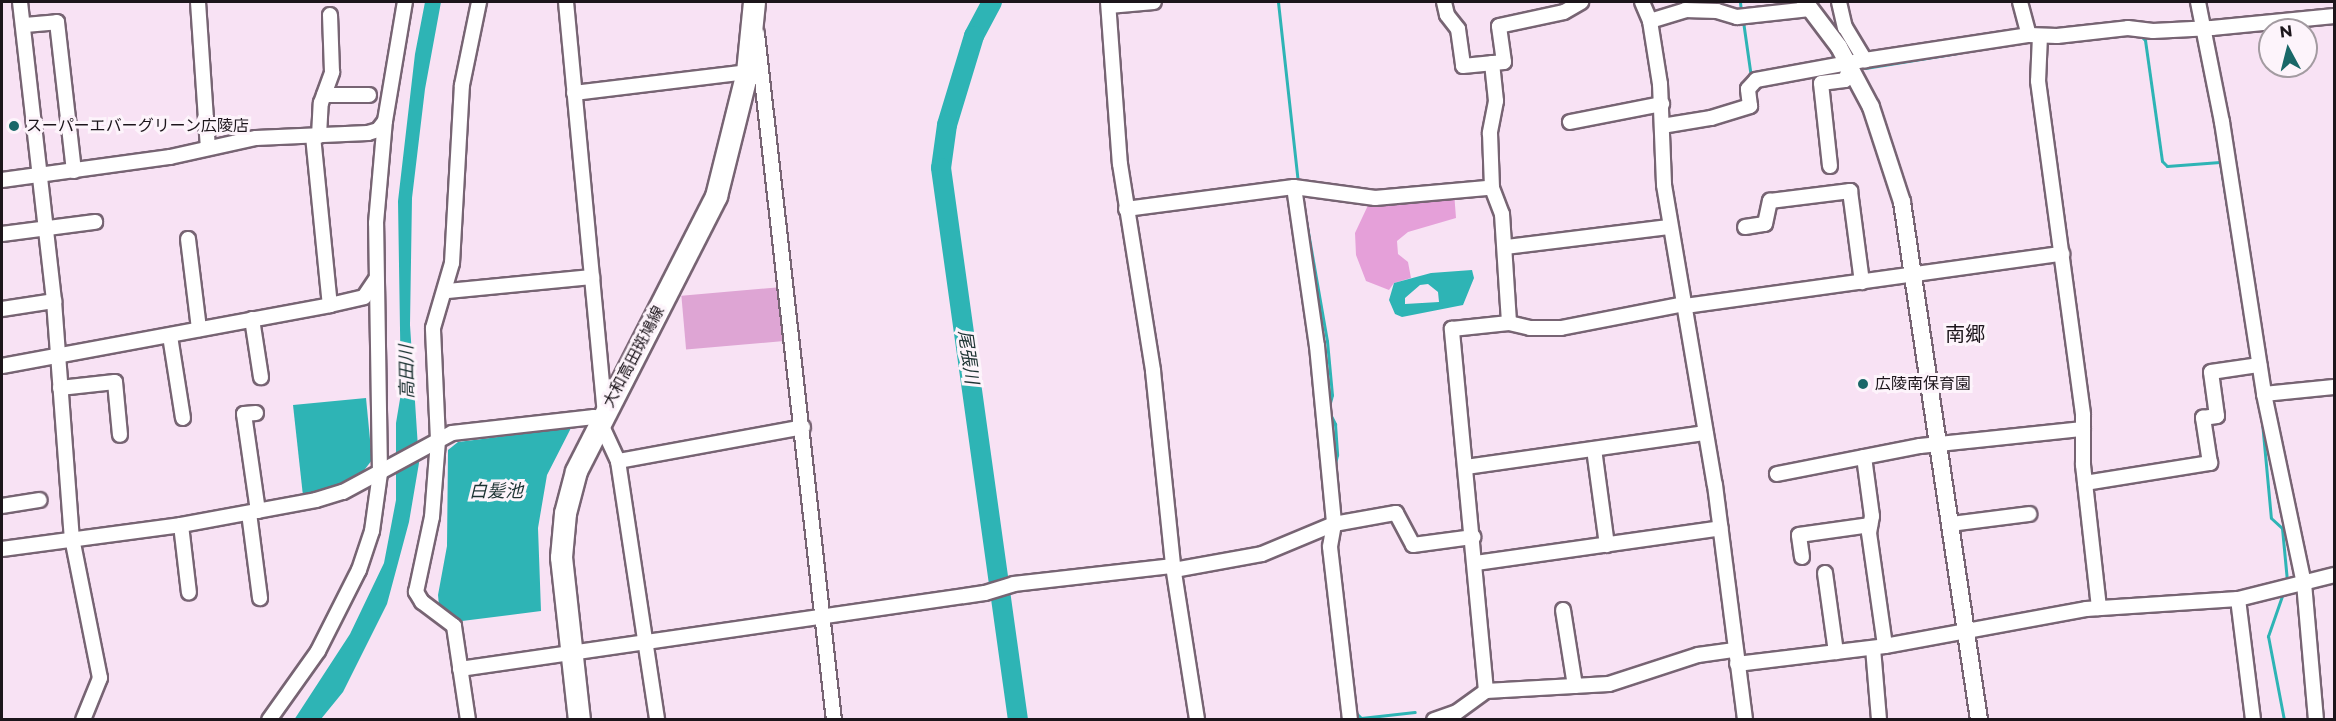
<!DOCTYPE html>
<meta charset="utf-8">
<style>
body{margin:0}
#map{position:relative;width:2336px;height:721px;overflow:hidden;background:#f8e2f4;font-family:Montserrat,"Noto Sans JP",sans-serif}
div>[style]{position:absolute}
.green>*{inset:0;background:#dea5d4;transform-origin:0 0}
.forest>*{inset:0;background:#e5a0d9}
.water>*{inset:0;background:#2eb4b5}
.stream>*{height:3px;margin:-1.5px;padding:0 1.5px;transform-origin:1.5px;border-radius:1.5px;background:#2eb4b5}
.river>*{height:20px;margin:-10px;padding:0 10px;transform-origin:10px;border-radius:10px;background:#2eb4b5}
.roads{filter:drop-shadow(2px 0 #776473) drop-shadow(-2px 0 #776473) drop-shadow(0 2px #776473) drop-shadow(0 -2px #776473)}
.minor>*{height:14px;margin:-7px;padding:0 7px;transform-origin:7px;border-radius:7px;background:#fff}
.tertiary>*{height:16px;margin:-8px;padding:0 8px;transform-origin:8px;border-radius:8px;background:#fff}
.primary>*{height:21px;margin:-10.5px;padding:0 10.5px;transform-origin:10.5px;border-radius:10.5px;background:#fff}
.dots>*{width:16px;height:16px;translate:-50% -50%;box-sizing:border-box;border:3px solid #fdf4fb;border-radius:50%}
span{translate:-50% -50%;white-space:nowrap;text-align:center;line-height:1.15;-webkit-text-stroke:6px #fdf4fb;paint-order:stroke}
.poi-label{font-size:16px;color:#1c151b}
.left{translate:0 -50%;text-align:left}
.street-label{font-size:16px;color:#1c151b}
.water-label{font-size:18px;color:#1c3232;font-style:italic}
.quarter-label{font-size:20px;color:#1c151b}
.frame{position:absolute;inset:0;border:3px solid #1c151b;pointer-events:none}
.north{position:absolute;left:2258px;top:18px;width:60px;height:60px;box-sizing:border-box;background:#fdf4fb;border:2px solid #a39ba1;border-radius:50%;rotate:353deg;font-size:16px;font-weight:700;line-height:24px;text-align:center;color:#1c151b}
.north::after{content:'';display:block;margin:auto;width:21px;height:27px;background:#1a6768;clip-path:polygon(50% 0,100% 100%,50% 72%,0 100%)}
</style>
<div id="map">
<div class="green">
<i style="left:782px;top:287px;width:54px;height:101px;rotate:85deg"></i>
</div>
<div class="forest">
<i style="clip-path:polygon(1454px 192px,1456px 218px,1408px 232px,1397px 241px,1398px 254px,1408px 262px,1411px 278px,1394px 283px,1389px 290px,1366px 281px,1356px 255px,1355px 233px,1370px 201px)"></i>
</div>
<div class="water">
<i style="clip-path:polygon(425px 2px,441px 2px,425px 89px,412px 198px,410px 325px,419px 463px,409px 522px,387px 604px,343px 692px,321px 719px,294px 720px,350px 634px,384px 563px,396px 500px,396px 423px,401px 393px,398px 201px,415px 54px)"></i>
<i style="clip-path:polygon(evenodd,1472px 270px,1474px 278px,1463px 305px,1402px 317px,1395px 314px,1389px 300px,1394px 283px,1431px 273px,1472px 270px,1428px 284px,1438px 292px,1439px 302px,1405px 304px,1405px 298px,1420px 285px,1428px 284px)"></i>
<i style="clip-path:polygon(366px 398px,372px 460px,362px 473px,323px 493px,303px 496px,293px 405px)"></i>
<i style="clip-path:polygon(571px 428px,547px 475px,538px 528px,541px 611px,462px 621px,439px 606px,438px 595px,447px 546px,448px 450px,458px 442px)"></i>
</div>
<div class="stream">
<i style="left:1278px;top:2px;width:182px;rotate:83.7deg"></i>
<i style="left:1740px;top:2px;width:10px;rotate:84deg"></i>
<i style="left:1834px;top:10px;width:25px;rotate:72deg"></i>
<i style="left:1743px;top:21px;width:57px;rotate:81.9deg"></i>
<i style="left:2139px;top:34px;width:8px;rotate:45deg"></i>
<i style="left:2145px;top:40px;width:122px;rotate:82deg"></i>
<i style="left:2162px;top:161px;width:7px;rotate:45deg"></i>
<i style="left:2167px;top:166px;width:53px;rotate:-4.3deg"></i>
<i style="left:2220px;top:162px;width:204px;rotate:81deg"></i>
<i style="left:1832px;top:62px;width:9px;rotate:-84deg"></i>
<i style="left:1863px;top:64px;width:4px;rotate:63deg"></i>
<i style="left:1865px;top:68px;width:94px;rotate:-9.2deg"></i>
<i style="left:1783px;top:82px;width:48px;rotate:-12deg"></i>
<i style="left:1301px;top:192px;width:151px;rotate:80.1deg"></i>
<i style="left:1327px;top:341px;width:54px;rotate:84.7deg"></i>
<i style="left:1332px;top:395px;width:16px;rotate:105deg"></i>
<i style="left:1328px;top:410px;width:16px;rotate:63deg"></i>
<i style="left:1335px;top:424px;width:31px;rotate:86deg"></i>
<i style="left:1337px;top:455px;width:13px;rotate:103deg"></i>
<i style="left:2253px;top:369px;width:15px;rotate:79deg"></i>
<i style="left:2261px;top:411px;width:107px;rotate:84.7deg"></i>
<i style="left:2271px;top:518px;width:15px;rotate:42deg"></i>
<i style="left:2282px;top:528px;width:53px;rotate:84.6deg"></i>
<i style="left:2283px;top:593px;width:46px;rotate:109.2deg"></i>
<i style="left:2268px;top:636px;width:86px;rotate:79.2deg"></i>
<i style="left:1354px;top:711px;width:10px;rotate:45deg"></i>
<i style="left:1361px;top:718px;width:54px;rotate:-6.3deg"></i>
</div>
<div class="river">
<i style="left:992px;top:2px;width:38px;rotate:118deg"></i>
<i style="left:974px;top:36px;width:93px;rotate:106.9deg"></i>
<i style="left:947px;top:125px;width:43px;rotate:97.9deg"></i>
<i style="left:941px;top:168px;width:557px;rotate:82.06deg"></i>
</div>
<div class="roads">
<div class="minor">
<i style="left:20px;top:2px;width:301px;rotate:83.5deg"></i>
<i style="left:54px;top:301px;width:238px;rotate:85.7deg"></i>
<i style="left:72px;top:538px;width:143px;rotate:78.7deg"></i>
<i style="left:100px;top:678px;width:45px;rotate:112deg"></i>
<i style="left:198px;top:2px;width:145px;rotate:86.1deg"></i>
<i style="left:566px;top:2px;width:411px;rotate:84.6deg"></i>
<i style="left:1108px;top:2px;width:162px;rotate:85.8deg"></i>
<i style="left:1120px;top:164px;width:210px;rotate:80.9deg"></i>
<i style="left:1153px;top:371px;width:196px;rotate:84.1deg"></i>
<i style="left:1173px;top:566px;width:156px;rotate:81.1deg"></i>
<i style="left:1444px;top:2px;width:13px;rotate:77deg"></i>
<i style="left:1447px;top:15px;width:18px;rotate:52deg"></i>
<i style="left:1458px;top:29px;width:37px;rotate:82deg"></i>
<i style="left:1463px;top:66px;width:41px;rotate:-5.6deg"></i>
<i style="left:1504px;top:62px;width:36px;rotate:-98deg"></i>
<i style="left:1499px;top:26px;width:66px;rotate:-12.2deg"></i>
<i style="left:1564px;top:12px;width:20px;rotate:-30deg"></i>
<i style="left:1642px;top:2px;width:21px;rotate:67deg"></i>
<i style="left:1650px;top:21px;width:64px;rotate:81deg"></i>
<i style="left:1660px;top:84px;width:101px;rotate:87.7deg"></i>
<i style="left:1664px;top:185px;width:304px;rotate:80.4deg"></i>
<i style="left:1715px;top:485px;width:237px;rotate:82.7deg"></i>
<i style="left:1839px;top:2px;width:26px;rotate:77deg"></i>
<i style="left:1845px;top:27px;width:39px;rotate:59deg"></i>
<i style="left:2020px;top:2px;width:34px;rotate:75deg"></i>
<i style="left:2198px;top:2px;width:122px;rotate:78.7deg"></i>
<i style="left:2222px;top:122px;width:275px;rotate:81.2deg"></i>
<i style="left:2264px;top:394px;width:193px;rotate:78.1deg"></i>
<i style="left:2304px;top:583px;width:138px;rotate:85deg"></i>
<i style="left:1109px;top:6px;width:45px;rotate:-5.1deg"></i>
<i style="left:1650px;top:21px;width:37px;rotate:-17deg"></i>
<i style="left:1685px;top:10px;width:32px;rotate:2deg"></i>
<i style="left:1717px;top:11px;width:21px;rotate:17deg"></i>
<i style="left:1737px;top:17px;width:73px;rotate:-6.3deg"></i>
<i style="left:25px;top:25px;width:32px;rotate:-5deg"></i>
<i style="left:57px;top:22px;width:150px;rotate:83.5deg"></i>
<i style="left:757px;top:34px;width:690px;rotate:83.6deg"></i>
<i style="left:2040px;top:36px;width:45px;rotate:92.5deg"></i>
<i style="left:2038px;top:81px;width:337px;rotate:82.3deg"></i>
<i style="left:2083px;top:415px;width:50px;rotate:90deg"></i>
<i style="left:2083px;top:465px;width:144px;rotate:83.6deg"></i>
<i style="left:1492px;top:63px;width:38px;rotate:84deg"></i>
<i style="left:1496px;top:101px;width:33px;rotate:101deg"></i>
<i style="left:1490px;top:133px;width:55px;rotate:87.9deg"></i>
<i style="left:1492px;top:188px;width:28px;rotate:69deg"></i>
<i style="left:1502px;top:214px;width:109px;rotate:86.3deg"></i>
<i style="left:574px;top:93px;width:174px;rotate:-6.9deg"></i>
<i style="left:324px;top:95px;width:45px"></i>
<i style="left:1570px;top:122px;width:94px;rotate:-11.1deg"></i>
<i style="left:1662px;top:126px;width:50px;rotate:-9.3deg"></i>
<i style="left:1711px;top:118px;width:41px;rotate:-17.1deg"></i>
<i style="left:1750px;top:106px;width:17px;rotate:-97deg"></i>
<i style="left:1748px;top:89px;width:12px;rotate:-48deg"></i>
<i style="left:1756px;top:80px;width:111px;rotate:-10.4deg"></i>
<i style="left:1865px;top:60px;width:166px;rotate:-8.7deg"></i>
<i style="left:2029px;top:35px;width:28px;rotate:2deg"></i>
<i style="left:2057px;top:36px;width:71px;rotate:-6.4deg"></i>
<i style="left:2128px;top:28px;width:25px;rotate:7deg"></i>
<i style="left:2153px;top:31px;width:59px;rotate:-2.9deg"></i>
<i style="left:2212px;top:28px;width:123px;rotate:-5.6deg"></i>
<i style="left:313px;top:136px;width:170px;rotate:84.3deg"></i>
<i style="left:319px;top:136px;width:33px;rotate:-87deg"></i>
<i style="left:321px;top:103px;width:33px;rotate:-70deg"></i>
<i style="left:332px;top:72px;width:57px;rotate:-92deg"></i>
<i style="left:1830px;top:166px;width:83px;rotate:-96.2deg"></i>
<i style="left:1821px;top:83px;width:24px;rotate:-7deg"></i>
<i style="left:1845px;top:80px;width:16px;rotate:-68deg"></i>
<i style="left:2px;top:180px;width:170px;rotate:-7.8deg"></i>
<i style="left:170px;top:157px;width:88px;rotate:-12.5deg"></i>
<i style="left:256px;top:138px;width:112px;rotate:-2.6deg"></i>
<i style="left:368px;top:133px;width:10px;rotate:-17deg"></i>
<i style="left:378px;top:130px;width:11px;rotate:-52deg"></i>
<i style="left:1294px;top:187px;width:161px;rotate:81.8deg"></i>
<i style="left:1317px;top:346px;width:179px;rotate:84.5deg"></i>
<i style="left:1334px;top:524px;width:23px;rotate:100deg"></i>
<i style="left:1330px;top:547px;width:174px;rotate:83.4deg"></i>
<i style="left:1126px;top:209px;width:169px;rotate:-7.5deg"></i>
<i style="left:1294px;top:187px;width:82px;rotate:7.7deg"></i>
<i style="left:1375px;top:198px;width:112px;rotate:-5.1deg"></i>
<i style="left:1745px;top:227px;width:20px;rotate:-9deg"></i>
<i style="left:1765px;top:224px;width:24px;rotate:-78deg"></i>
<i style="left:1770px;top:201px;width:81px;rotate:-7.1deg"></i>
<i style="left:1850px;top:191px;width:92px;rotate:82.5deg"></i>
<i style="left:2px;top:234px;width:94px;rotate:-7.4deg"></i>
<i style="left:188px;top:239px;width:91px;rotate:83deg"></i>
<i style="left:1506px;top:247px;width:165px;rotate:-7deg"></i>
<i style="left:447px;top:291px;width:146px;rotate:-5.5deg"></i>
<i style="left:1685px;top:306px;width:381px;rotate:-7.9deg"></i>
<i style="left:2px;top:309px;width:53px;rotate:-8.7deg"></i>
<i style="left:252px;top:319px;width:59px;rotate:81.2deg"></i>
<i style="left:170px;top:336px;width:83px;rotate:81deg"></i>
<i style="left:2px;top:366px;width:334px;rotate:-10.5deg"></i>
<i style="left:330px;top:305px;width:35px;rotate:-13deg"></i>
<i style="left:364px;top:297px;width:22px;rotate:-56deg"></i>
<i style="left:60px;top:388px;width:55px;rotate:-6.2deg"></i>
<i style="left:115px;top:382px;width:53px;rotate:84.6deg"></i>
<i style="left:2264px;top:394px;width:70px;rotate:-5.7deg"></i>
<i style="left:256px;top:413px;width:12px;rotate:175deg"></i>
<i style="left:244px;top:414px;width:98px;rotate:81.8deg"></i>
<i style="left:1594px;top:449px;width:97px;rotate:82.3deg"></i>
<i style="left:1864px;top:457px;width:60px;rotate:82.3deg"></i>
<i style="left:1872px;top:516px;width:17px;rotate:100deg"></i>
<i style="left:1869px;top:533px;width:114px;rotate:81.9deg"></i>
<i style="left:618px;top:461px;width:188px;rotate:-10.4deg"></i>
<i style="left:1466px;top:467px;width:242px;rotate:-8.1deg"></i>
<i style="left:1777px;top:474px;width:146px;rotate:-11.1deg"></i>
<i style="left:1920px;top:446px;width:164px;rotate:-6deg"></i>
<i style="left:2085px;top:483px;width:127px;rotate:-9.1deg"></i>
<i style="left:2210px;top:463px;width:46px;rotate:-98.8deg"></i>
<i style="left:2203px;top:418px;width:14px;rotate:-8deg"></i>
<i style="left:2217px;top:416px;width:44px;rotate:-97.8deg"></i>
<i style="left:2211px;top:372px;width:49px;rotate:-8.3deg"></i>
<i style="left:2px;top:506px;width:38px;rotate:-9deg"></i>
<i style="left:249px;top:513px;width:86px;rotate:82.6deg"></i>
<i style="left:1951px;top:524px;width:79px;rotate:-7.3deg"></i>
<i style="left:181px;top:525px;width:68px;rotate:83.3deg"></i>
<i style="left:2px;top:549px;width:181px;rotate:-7.6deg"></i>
<i style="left:181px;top:525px;width:137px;rotate:-10.5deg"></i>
<i style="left:316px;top:500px;width:28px;rotate:-17deg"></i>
<i style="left:343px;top:492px;width:124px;rotate:-28.4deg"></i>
<i style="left:452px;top:433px;width:143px;rotate:-6.4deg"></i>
<i style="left:594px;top:417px;width:8px;rotate:40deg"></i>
<i style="left:600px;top:422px;width:43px;rotate:65.2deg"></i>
<i style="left:618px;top:461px;width:262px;rotate:81.4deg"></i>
<i style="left:1802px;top:557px;width:22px;rotate:-98deg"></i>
<i style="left:1799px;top:535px;width:72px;rotate:-8deg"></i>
<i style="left:1476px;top:563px;width:247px;rotate:-8.1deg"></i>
<i style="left:1174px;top:570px;width:89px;rotate:-10.3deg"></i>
<i style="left:1262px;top:554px;width:78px;rotate:-22.6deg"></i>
<i style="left:1334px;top:524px;width:63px;rotate:-10.1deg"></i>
<i style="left:1396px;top:513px;width:36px;rotate:62deg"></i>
<i style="left:1413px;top:545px;width:61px;rotate:-7.6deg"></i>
<i style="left:1825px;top:573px;width:80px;rotate:82.1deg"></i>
<i style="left:2238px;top:599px;width:122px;rotate:82.9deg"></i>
<i style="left:1563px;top:610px;width:77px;rotate:81deg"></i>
<i style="left:1873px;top:648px;width:72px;rotate:85.2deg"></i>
<i style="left:1737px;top:664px;width:149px;rotate:-6.9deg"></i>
<i style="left:1885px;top:646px;width:204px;rotate:-10.4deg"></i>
<i style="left:2086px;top:609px;width:152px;rotate:-3.8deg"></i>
<i style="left:2238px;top:599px;width:99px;rotate:-14deg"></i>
<i style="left:460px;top:669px;width:530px;rotate:-8.24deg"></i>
<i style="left:985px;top:593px;width:30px;rotate:-17deg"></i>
<i style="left:1014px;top:584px;width:160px;rotate:-6.5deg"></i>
<i style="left:1486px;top:691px;width:364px;rotate:-95.4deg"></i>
<i style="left:1452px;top:329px;width:57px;rotate:-6deg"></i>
<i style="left:1509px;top:323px;width:22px;rotate:13deg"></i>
<i style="left:1530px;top:328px;width:31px"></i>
<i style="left:1561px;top:328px;width:125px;rotate:-11deg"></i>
<i style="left:269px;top:720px;width:85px;rotate:-54.6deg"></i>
<i style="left:318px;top:651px;width:91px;rotate:-63.2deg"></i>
<i style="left:359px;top:570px;width:41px;rotate:-71.6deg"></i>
<i style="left:372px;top:531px;width:59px;rotate:-82.1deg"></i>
<i style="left:380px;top:473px;width:250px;rotate:-90.9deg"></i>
<i style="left:376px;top:223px;width:102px;rotate:-85deg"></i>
<i style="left:385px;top:121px;width:121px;rotate:-80.5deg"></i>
<i style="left:468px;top:720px;width:95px;rotate:-98.5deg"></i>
<i style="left:454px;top:626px;width:40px;rotate:-143deg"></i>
<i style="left:422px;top:602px;width:12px;rotate:-121deg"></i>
<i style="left:416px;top:592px;width:77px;rotate:-78deg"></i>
<i style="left:432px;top:517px;width:77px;rotate:-85.5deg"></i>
<i style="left:438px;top:440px;width:112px;rotate:-92.6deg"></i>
<i style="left:433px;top:328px;width:68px;rotate:-73.7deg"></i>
<i style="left:452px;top:263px;width:178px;rotate:-86.8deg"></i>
<i style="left:462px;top:85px;width:85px;rotate:-78.4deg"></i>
<i style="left:1434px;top:720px;width:24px;rotate:-19deg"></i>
<i style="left:1457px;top:712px;width:36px;rotate:-36deg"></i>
<i style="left:1486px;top:691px;width:123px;rotate:-3.3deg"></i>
<i style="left:1609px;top:684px;width:94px;rotate:-18deg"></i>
<i style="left:1698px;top:655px;width:37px;rotate:-8deg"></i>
</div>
<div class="tertiary">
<i style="left:1805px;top:2px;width:56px;rotate:52.9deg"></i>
<i style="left:1839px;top:47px;width:68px;rotate:61.9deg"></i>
<i style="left:1871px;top:107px;width:100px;rotate:71.9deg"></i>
<i style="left:1902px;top:202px;width:524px;rotate:81.54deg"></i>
</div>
<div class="primary">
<i style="left:579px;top:720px;width:164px;rotate:-96.3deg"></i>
<i style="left:561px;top:557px;width:44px;rotate:-84.8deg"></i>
<i style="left:565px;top:513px;width:43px;rotate:-75.3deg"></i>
<i style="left:576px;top:471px;width:309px;rotate:-63deg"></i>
<i style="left:716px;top:196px;width:128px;rotate:-76deg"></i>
<i style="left:747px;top:72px;width:70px;rotate:-84.3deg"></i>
</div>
</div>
<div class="dots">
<i style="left:14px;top:126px;background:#1a6768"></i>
<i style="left:1863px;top:384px;background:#1a6768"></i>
</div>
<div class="poi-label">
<span class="left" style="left:26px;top:126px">スーパーエバーグリーン広陵店</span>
<span class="left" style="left:1875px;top:384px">広陵南保育園</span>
</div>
<div class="street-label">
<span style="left:634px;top:357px;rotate:-62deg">大和高田斑鳩線</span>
</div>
<div class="water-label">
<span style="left:968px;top:357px;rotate:82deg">尾張川</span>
<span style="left:407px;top:372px;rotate:-91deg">高田川</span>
<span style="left:496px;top:491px">白髪池</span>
</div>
<div class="quarter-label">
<span style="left:1965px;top:334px">南郷</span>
</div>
<div class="frame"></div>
<div class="north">N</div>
</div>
